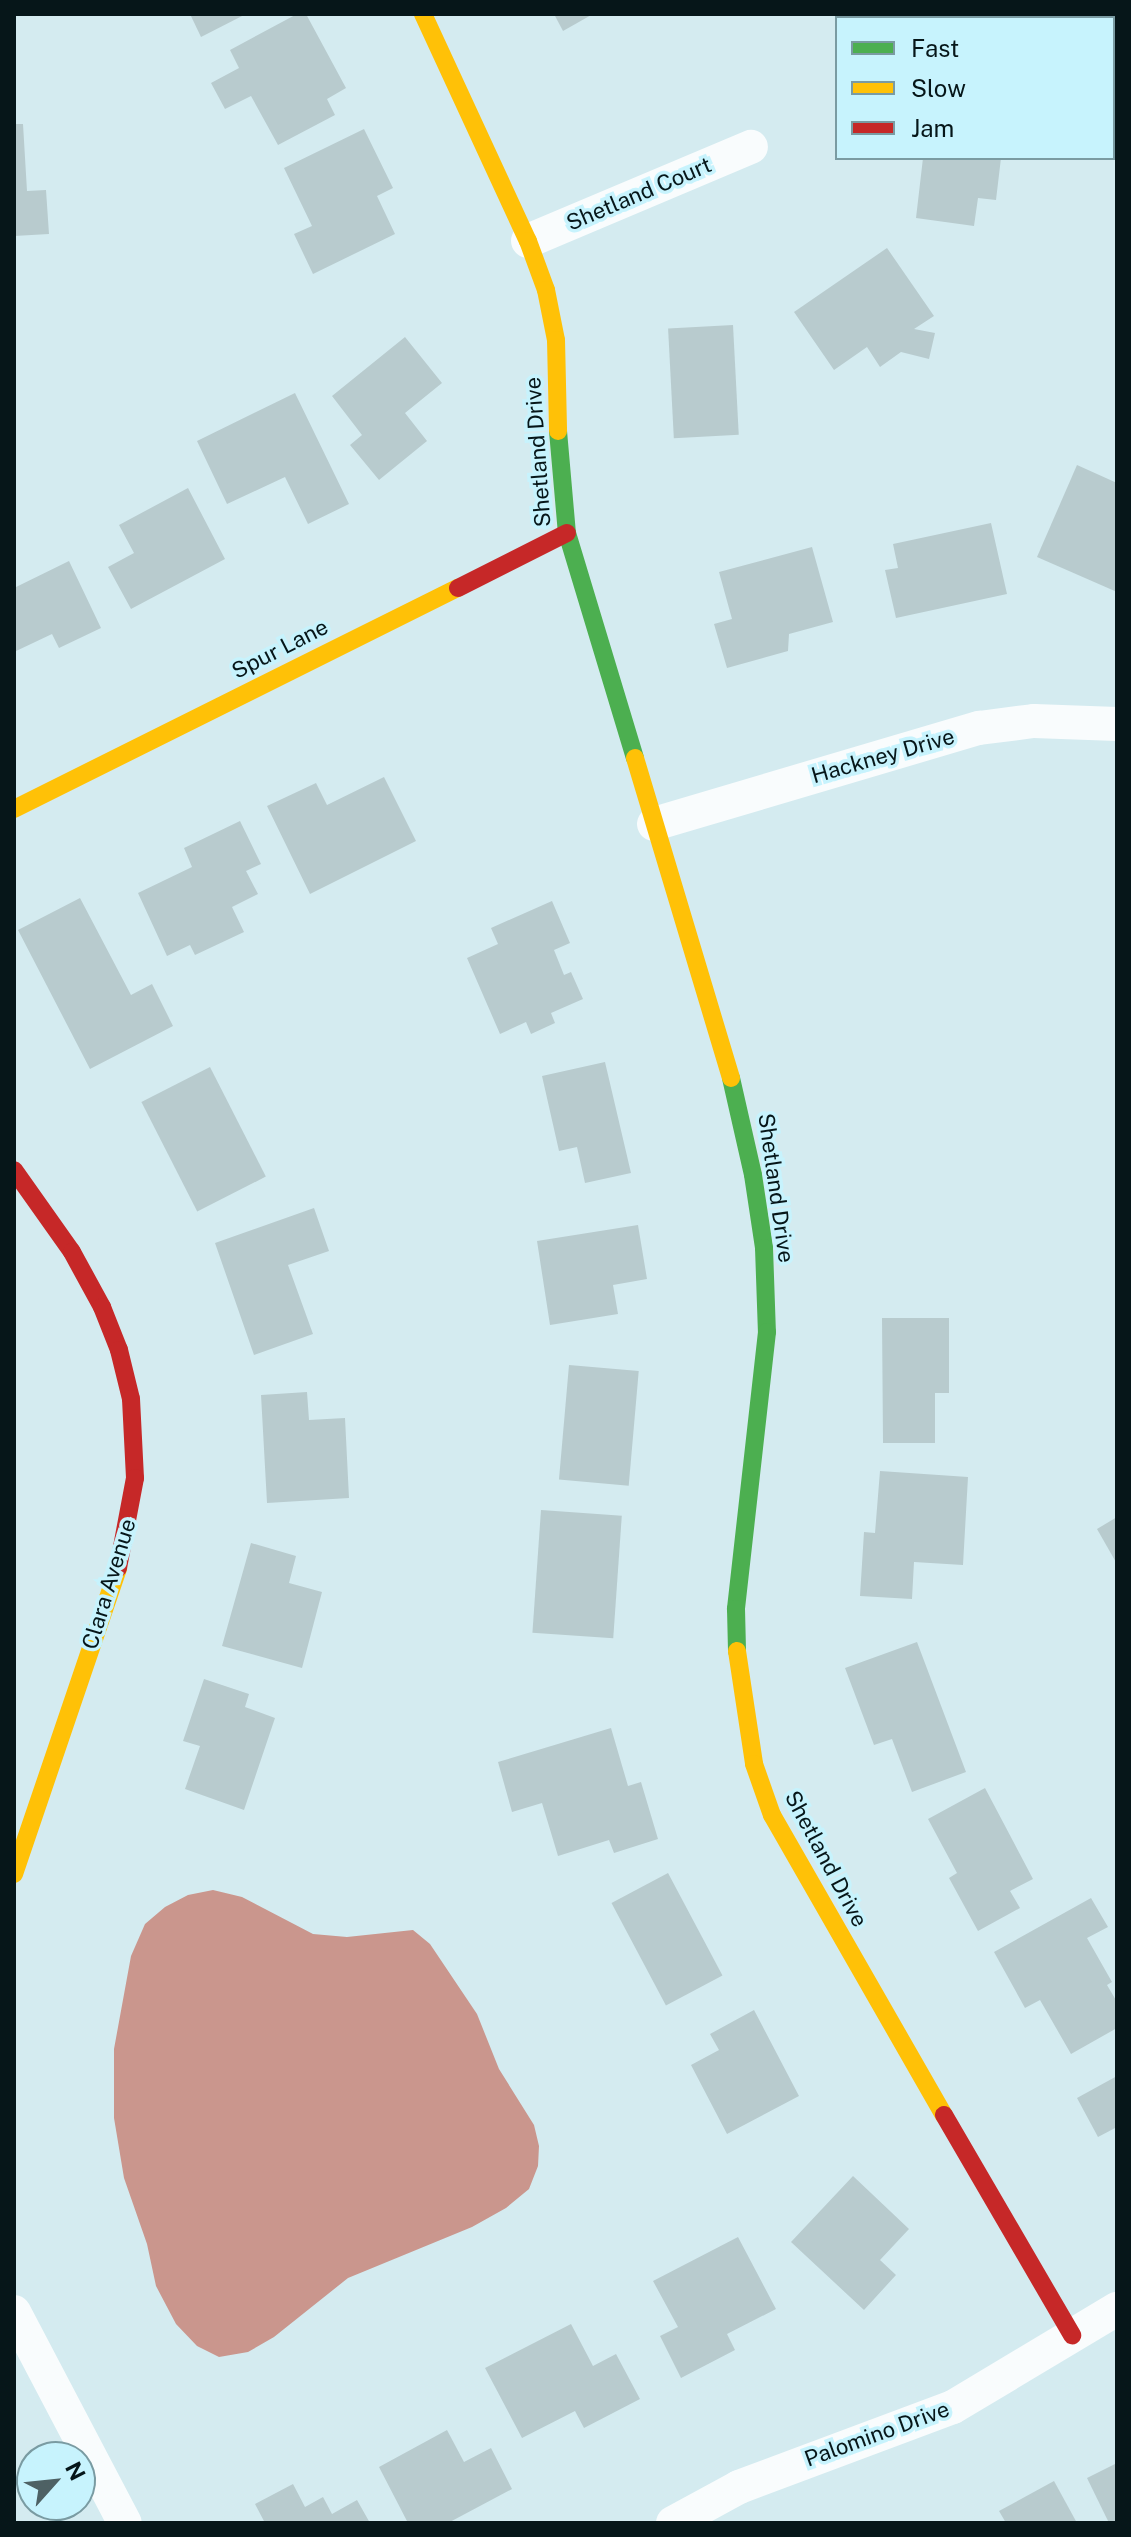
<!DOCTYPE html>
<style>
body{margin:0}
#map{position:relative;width:1131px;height:2537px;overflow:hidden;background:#d4ebf0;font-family:"Public Sans",sans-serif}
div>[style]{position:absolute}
.water>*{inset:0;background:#ca968d}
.building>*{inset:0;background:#b8cbce;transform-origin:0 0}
.street>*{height:34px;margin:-17px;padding:0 17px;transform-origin:17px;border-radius:17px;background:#f9fcfd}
.fast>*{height:18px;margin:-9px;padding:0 9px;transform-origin:9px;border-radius:9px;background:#4caf50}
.slow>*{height:18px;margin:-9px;padding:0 9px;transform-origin:9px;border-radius:9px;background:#ffc107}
.jam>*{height:18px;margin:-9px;padding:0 9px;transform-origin:9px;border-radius:9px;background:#c62828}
span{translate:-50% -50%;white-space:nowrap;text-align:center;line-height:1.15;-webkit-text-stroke:7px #c7f3fd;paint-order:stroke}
.street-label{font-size:22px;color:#061619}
.frame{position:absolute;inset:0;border:16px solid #061619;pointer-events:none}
.legend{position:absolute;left:835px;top:16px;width:280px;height:144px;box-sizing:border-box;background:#c7f3fd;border:2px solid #7a9ba2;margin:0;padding:10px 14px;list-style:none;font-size:24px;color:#061619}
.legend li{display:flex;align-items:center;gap:16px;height:40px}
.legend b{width:40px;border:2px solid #7a9ba2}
.north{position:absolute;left:16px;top:2441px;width:80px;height:80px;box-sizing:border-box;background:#c7f3fd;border:2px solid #7a9ba2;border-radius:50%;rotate:63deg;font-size:22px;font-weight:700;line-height:32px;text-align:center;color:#061619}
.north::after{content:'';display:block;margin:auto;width:28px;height:36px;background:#4e6164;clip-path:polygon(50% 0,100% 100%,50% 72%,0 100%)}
</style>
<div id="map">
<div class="water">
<i style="clip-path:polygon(213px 1890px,242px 1897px,313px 1934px,347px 1937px,413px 1930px,430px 1944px,477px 2014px,499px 2069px,534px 2125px,539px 2146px,538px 2166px,529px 2189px,506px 2208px,472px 2227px,348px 2278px,274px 2337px,248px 2352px,219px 2357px,197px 2346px,176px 2324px,156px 2286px,147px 2244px,124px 2178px,114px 2118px,114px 2049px,131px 1956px,145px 1924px,165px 1907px,188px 1895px)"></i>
</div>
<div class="building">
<i style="clip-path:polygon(190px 14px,246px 14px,201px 37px)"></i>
<i style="clip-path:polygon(297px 14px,306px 14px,346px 88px,327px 99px,335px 115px,278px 145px,251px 96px,225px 109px,211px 83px,239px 68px,230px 50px)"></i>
<i style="clip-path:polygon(554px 14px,593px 14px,563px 31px)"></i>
<i style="left:869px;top:14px;width:87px;height:6px"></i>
<i style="clip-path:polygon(14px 124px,23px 124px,27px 191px,46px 190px,49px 234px,14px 236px)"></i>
<i style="clip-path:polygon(364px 129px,393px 188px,377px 196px,395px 234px,313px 274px,294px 234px,312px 226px,284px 168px)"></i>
<i style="clip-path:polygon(923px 158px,1001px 158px,996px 200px,978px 198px,974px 226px,916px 218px)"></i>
<i style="clip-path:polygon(887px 248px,934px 316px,914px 329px,935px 333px,929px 359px,901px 352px,880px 367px,867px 347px,834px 370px,794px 312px)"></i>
<i style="left:733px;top:325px;width:110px;height:65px;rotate:87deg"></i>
<i style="clip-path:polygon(405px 337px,442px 383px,405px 413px,427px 441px,379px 480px,350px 445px,362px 435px,332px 396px)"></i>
<i style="clip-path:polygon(295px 393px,349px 504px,308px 524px,285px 477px,227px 504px,197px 441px)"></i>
<i style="clip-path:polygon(1077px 465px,1117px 483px,1117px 592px,1037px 557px)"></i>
<i style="clip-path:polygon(188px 488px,225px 559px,131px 609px,108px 567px,134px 553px,119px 525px)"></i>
<i style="clip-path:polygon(991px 523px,1007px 594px,896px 618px,885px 570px,898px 568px,893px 544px)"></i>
<i style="clip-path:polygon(812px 547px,833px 622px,789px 634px,788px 651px,727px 668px,714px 624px,732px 619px,719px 572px)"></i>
<i style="clip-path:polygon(69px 561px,101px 628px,59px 648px,52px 634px,14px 652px,14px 588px)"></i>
<i style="clip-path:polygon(384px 777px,416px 841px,310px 894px,267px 806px,316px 783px,327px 805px)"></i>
<i style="clip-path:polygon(240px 821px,261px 864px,246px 871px,258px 894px,232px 907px,244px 932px,195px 955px,190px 945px,167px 956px,138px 893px,192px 867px,184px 848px)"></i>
<i style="clip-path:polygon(80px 898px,131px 995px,152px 984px,173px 1026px,90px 1069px,18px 930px)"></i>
<i style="clip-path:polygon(552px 901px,570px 943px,554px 950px,564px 975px,571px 972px,583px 999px,551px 1013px,555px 1023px,531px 1034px,526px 1022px,500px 1034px,467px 958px,498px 944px,491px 928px)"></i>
<i style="clip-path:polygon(605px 1062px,631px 1173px,585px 1183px,577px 1147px,559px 1151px,542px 1076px)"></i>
<i style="left:210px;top:1067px;width:123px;height:77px;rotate:63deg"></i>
<i style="clip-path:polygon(314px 1208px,329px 1251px,288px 1265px,313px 1334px,254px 1355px,215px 1243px)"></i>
<i style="clip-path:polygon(638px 1225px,647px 1279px,613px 1285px,618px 1314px,550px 1325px,537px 1241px)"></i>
<i style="clip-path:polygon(882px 1318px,949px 1318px,949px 1393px,935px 1393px,935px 1443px,883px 1443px)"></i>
<i style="left:569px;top:1365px;width:70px;height:115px;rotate:5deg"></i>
<i style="clip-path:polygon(307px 1392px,309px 1420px,345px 1418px,349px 1498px,267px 1503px,261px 1395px)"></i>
<i style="clip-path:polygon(880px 1471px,968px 1477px,963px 1565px,914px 1562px,912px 1599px,860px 1596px,864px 1532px,875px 1533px)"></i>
<i style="left:541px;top:1510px;width:81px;height:123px;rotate:4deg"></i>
<i style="clip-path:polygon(1117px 1517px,1117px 1564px,1097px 1529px)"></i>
<i style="clip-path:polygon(251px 1543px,296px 1556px,289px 1583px,322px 1592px,302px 1668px,222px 1646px)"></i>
<i style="clip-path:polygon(917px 1642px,966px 1772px,912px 1792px,892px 1739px,874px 1745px,845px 1668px)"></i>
<i style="clip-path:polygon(204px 1679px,249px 1694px,245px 1707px,275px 1718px,244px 1810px,185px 1789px,200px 1746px,183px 1741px)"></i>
<i style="clip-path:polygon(611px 1728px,628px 1786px,641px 1782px,658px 1839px,614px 1853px,609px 1840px,558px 1856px,542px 1803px,512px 1812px,498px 1762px)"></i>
<i style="clip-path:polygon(985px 1788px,1033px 1879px,1010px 1891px,1020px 1908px,978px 1931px,949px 1878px,957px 1873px,928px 1819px)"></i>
<i style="left:668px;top:1873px;width:116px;height:64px;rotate:62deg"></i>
<i style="clip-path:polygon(1091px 1898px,1108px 1927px,1087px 1938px,1112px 1982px,1107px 1985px,1117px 2002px,1117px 2028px,1071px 2054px,1040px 2000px,1025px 2008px,994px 1952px)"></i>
<i style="clip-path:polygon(754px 2010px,799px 2096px,727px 2134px,691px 2065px,719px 2050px,710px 2034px)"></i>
<i style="clip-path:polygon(1117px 2076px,1117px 2127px,1098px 2137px,1077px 2098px)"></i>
<i style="clip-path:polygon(853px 2176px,909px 2229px,880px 2260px,896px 2275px,864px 2310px,791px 2242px)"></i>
<i style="clip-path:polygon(738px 2237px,776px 2309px,727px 2334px,735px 2350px,681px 2378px,660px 2336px,678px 2327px,653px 2281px)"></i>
<i style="clip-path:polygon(571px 2324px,593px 2366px,616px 2354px,640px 2399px,584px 2428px,575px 2411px,522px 2438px,485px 2368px)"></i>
<i style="clip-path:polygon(447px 2430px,464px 2462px,491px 2448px,512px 2489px,448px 2523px,408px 2523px,379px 2467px)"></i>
<i style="clip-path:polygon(1117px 2463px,1117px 2523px,1109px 2523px,1087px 2478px)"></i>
<i style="clip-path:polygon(1054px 2481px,1077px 2523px,1006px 2523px,999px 2511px)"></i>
<i style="clip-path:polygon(293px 2484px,305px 2507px,323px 2497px,332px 2514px,357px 2500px,370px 2523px,265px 2523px,255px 2504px)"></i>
</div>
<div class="street">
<i style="left:528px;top:241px;width:242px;rotate:-22.9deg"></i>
<i style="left:654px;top:824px;width:339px;rotate:-16.5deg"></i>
<i style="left:979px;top:728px;width:55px;rotate:-7.3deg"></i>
<i style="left:1034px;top:721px;width:83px;rotate:2.1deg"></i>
<i style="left:14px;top:2312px;width:238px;rotate:62.3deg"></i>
<i style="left:673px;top:2523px;width:75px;rotate:-28.6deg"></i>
<i style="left:739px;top:2487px;width:228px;rotate:-20.5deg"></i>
<i style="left:953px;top:2407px;width:191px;rotate:-30.9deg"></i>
</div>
<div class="fast">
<i style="left:558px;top:431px;width:102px;rotate:85deg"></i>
<i style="left:567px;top:533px;width:235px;rotate:73.2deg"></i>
<i style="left:731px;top:1078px;width:99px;rotate:77.2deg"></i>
<i style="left:753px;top:1175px;width:74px;rotate:81.4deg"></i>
<i style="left:764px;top:1248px;width:84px;rotate:88deg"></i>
<i style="left:767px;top:1332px;width:279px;rotate:96.4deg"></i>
<i style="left:736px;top:1609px;width:42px;rotate:88.6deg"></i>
</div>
<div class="slow">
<i style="left:423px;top:14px;width:250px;rotate:65.2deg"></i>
<i style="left:528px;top:241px;width:52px;rotate:69.8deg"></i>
<i style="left:546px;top:290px;width:51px;rotate:78.7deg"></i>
<i style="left:556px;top:340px;width:91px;rotate:88.7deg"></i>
<i style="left:635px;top:758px;width:334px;rotate:73.3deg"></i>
<i style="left:14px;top:809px;width:496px;rotate:-26.5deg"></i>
<i style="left:737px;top:1651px;width:114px;rotate:81.4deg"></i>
<i style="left:754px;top:1764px;width:54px;rotate:70.6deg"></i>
<i style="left:772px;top:1815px;width:346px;rotate:60.2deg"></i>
<i style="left:14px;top:1874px;width:323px;rotate:-71.2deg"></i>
</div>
<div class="jam">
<i style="left:458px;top:588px;width:122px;rotate:-26.8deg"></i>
<i style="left:14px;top:1170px;width:100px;rotate:54.7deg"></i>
<i style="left:72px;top:1252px;width:63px;rotate:61.4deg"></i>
<i style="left:102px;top:1307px;width:46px;rotate:68.4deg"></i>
<i style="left:119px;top:1350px;width:50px;rotate:76.2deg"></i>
<i style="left:131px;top:1399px;width:79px;rotate:87.1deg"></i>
<i style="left:135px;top:1478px;width:92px;rotate:100.7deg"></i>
<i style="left:944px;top:2115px;width:255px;rotate:59.8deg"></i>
</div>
<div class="street-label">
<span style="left:639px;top:194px;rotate:-23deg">Shetland Court</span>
<span style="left:538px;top:452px;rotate:-94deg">Shetland Drive</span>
<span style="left:280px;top:649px;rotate:-27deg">Spur Lane</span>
<span style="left:883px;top:756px;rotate:-16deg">Hackney Drive</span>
<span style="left:776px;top:1188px;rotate:82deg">Shetland Drive</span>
<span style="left:109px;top:1584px;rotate:-73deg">Clara Avenue</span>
<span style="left:826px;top:1859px;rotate:62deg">Shetland Drive</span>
<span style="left:877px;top:2434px;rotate:-20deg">Palomino Drive</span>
</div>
<div class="frame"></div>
<ul class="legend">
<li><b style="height:10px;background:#4caf50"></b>Fast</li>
<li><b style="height:10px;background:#ffc107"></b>Slow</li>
<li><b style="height:10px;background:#c62828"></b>Jam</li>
</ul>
<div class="north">N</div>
</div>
